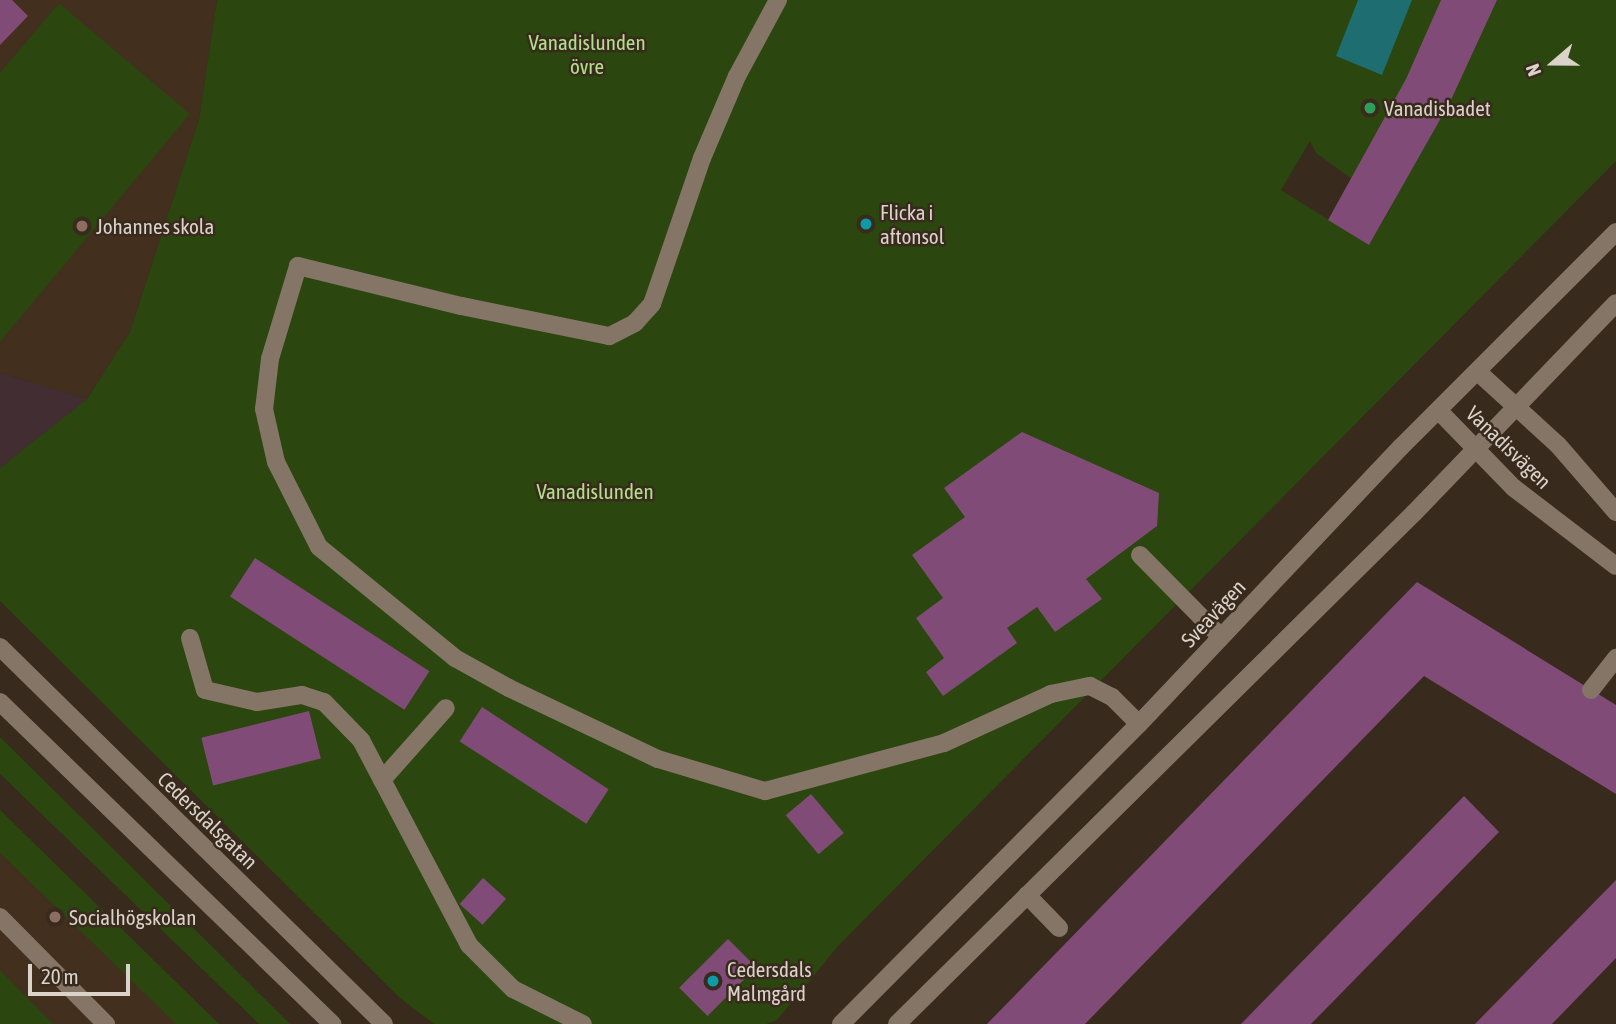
<!DOCTYPE html>
<meta charset="utf-8">
<style>
body{margin:0}
#map{position:relative;width:1616px;height:1024px;overflow:hidden;background:#382a1d;font-family:"Asap Condensed",sans-serif}
div>[style]{position:absolute}
.built>*{inset:0;background:#422f1d}
.industrial>*{inset:0;background:#422e32}
.green>*{inset:0;background:#2b460e}
.water>*{inset:0;background:#1e6d70}
.building>*{inset:0;background:#804c77;transform-origin:0 0}
.service>*{height:18px;margin:-9px;padding:0 9px;transform-origin:9px;border-radius:9px;background:#857566}
.minor>*{height:18px;margin:-9px;padding:0 9px;transform-origin:9px;border-radius:9px;background:#857566}
.secondary>*{height:18px;margin:-9px;padding:0 9px;transform-origin:9px;border-radius:9px;background:#857566}
.dots>*{width:19px;height:19px;translate:-50% -50%;box-sizing:border-box;border:4px solid #382a1d;border-radius:50%}
span{translate:-50% -50%;white-space:nowrap;text-align:center;line-height:1.15;-webkit-text-stroke:5px #382a1d;paint-order:stroke}
.park-label{font-size:21px;color:#b1e08b}
.poi-label{font-size:21px;color:#dbd2ca}
.left{translate:0 -50%;text-align:left}
.street-label{font-size:21px;color:#dbd2ca}
.north{position:absolute;left:1518px;top:28px;width:70px;height:70px;-webkit-text-stroke:5px #382a1d;paint-order:stroke;rotate:250deg;font-size:19px;font-weight:700;line-height:28px;text-align:center;color:#dbd2ca}
.north::after{content:'';display:block;margin:auto;width:24px;height:32px;background:#dbd2ca;clip-path:polygon(50% 0,100% 100%,50% 72%,0 100%)}
.scale{position:absolute;left:28px;top:964px;width:102px;height:32px;box-sizing:border-box;border:4px solid #dbd2ca;border-top:0;padding-left:9px;font-size:21px;line-height:24px;white-space:nowrap;color:#dbd2ca;-webkit-text-stroke:5px #382a1d;paint-order:stroke}
</style>
<div id="map">
<div class="built">
<i style="clip-path:polygon(0 0,217px 0,199px 119px,130px 332px,87px 399px,0 373px)"></i>
<i style="clip-path:polygon(0 810px,219px 1024px,0 1024px)"></i>
</div>
<div class="industrial">
<i style="clip-path:polygon(0 373px,87px 399px,0 468px)"></i>
</div>
<div class="green">
<i style="clip-path:polygon(evenodd,217px 0,1616px 0,1616px 161px,839px 945px,777px 1020px,766px 1024px,434px 1024px,400px 998px,0 601px,0 468px,87px 399px,130px 332px,199px 119px,217px 0,1310px 141px,1316px 153px,1391px 207px,1369px 245px,1281px 190px,1310px 141px)"></i>
<i style="clip-path:polygon(59px 3px,190px 114px,0 342px,0 73px)"></i>
<i style="clip-path:polygon(0 737px,266px 1000px,290px 1024px,259px 1024px,0 774px)"></i>
<i style="clip-path:polygon(0 810px,219px 1024px,176px 1024px,0 853px)"></i>
<i style="clip-path:polygon(0 970px,53px 1024px,0 1024px)"></i>
</div>
<div class="water">
<i style="clip-path:polygon(1358px 0,1412px 0,1382px 75px,1336px 56px)"></i>
</div>
<div class="building">
<i style="clip-path:polygon(0 0,12px 0,28px 16px,0 45px)"></i>
<i style="clip-path:polygon(1441px 0,1497px 0,1450px 102px,1369px 245px,1328px 220px,1406px 79px)"></i>
<i style="clip-path:polygon(1022px 432px,1159px 493px,1157px 526px,1086px 579px,1102px 599px,1055px 632px,1037px 607px,1007px 628px,1017px 643px,943px 696px,926px 672px,944px 658px,916px 618px,943px 598px,912px 555px,965px 517px,944px 488px)"></i>
<i style="left:255px;top:558px;width:208px;height:46px;rotate:33deg"></i>
<i style="clip-path:polygon(1417px 582px,1616px 705px,1616px 794px,1424px 676px,1085px 1024px,987px 1024px)"></i>
<i style="left:482px;top:707px;width:151px;height:41px;rotate:33deg"></i>
<i style="left:309px;top:711px;width:49px;height:111px;rotate:76deg"></i>
<i style="left:811px;top:794px;width:51px;height:33px;rotate:50deg"></i>
<i style="clip-path:polygon(1464px 796px,1499px 832px,1311px 1024px,1241px 1024px)"></i>
<i style="left:483px;top:878px;width:31px;height:35px;rotate:42deg"></i>
<i style="clip-path:polygon(1616px 880px,1616px 958px,1552px 1024px,1475px 1024px)"></i>
<i style="left:728px;top:939px;width:40px;height:69px;rotate:45deg"></i>
</div>
<div class="service">
<i style="left:778px;top:0;width:86px;rotate:118.3deg"></i>
<i style="left:737px;top:76px;width:89px;rotate:113.1deg"></i>
<i style="left:702px;top:158px;width:154px;rotate:108.9deg"></i>
<i style="left:652px;top:304px;width:25px;rotate:132deg"></i>
<i style="left:635px;top:323px;width:29px;rotate:153deg"></i>
<i style="left:609px;top:336px;width:151px;rotate:-168.5deg"></i>
<i style="left:461px;top:306px;width:168px;rotate:-166.2deg"></i>
<i style="left:298px;top:266px;width:97px;rotate:106.8deg"></i>
<i style="left:270px;top:359px;width:50px;rotate:96.8deg"></i>
<i style="left:264px;top:409px;width:54px;rotate:77.2deg"></i>
<i style="left:276px;top:462px;width:95px;rotate:63.2deg"></i>
<i style="left:319px;top:547px;width:176px;rotate:39.2deg"></i>
<i style="left:455px;top:658px;width:62px;rotate:29.1deg"></i>
<i style="left:509px;top:688px;width:165px;rotate:25.5deg"></i>
<i style="left:658px;top:759px;width:112px;rotate:16.7deg"></i>
<i style="left:765px;top:791px;width:185px;rotate:-15deg"></i>
<i style="left:944px;top:743px;width:118px;rotate:-24.6deg"></i>
<i style="left:1051px;top:694px;width:40px;rotate:-12deg"></i>
<i style="left:1090px;top:686px;width:25px;rotate:27deg"></i>
<i style="left:1112px;top:697px;width:38px;rotate:45deg"></i>
<i style="left:1140px;top:555px;width:115px;rotate:45.4deg"></i>
<i style="left:190px;top:638px;width:54px;rotate:73.9deg"></i>
<i style="left:205px;top:690px;width:53px;rotate:13deg"></i>
<i style="left:257px;top:702px;width:46px;rotate:-8.8deg"></i>
<i style="left:302px;top:695px;width:23px;rotate:18deg"></i>
<i style="left:324px;top:702px;width:53px;rotate:45.8deg"></i>
<i style="left:361px;top:740px;width:232px;rotate:62.2deg"></i>
<i style="left:469px;top:945px;width:62px;rotate:45deg"></i>
<i style="left:513px;top:989px;width:78px;rotate:26.6deg"></i>
<i style="left:1591px;top:690px;width:41px;rotate:-52deg"></i>
<i style="left:382px;top:780px;width:96px;rotate:-48.4deg"></i>
<i style="left:1027px;top:895px;width:46px;rotate:45.9deg"></i>
<i style="left:0;top:917px;width:151px;rotate:45.3deg"></i>
</div>
<div class="minor">
<i style="left:1478px;top:372px;width:108px;rotate:42.4deg"></i>
<i style="left:1558px;top:445px;width:89px;rotate:49.1deg"></i>
<i style="left:1439px;top:411px;width:107px;rotate:45.8deg"></i>
<i style="left:1514px;top:488px;width:128px;rotate:37.4deg"></i>
</div>
<div class="secondary">
<i style="left:0;top:647px;width:538px;rotate:44.47deg"></i>
<i style="left:0;top:702px;width:463px;rotate:44.1deg"></i>
<i style="left:841px;top:1024px;width:423px;rotate:-45.2deg"></i>
<i style="left:1139px;top:724px;width:381px;rotate:-46.6deg"></i>
<i style="left:1401px;top:447px;width:304px;rotate:-45deg"></i>
<i style="left:897px;top:1024px;width:727px;rotate:-44.67deg"></i>
<i style="left:1414px;top:513px;width:291px;rotate:-46.1deg"></i>
</div>
<div class="dots">
<i style="left:1370px;top:108px;background:#2e9e5b"></i>
<i style="left:866px;top:224px;background:#0f9aa8"></i>
<i style="left:82px;top:226px;background:#8d6e63"></i>
<i style="left:55px;top:917px;background:#8d6e63"></i>
<i style="left:713px;top:981px;background:#0f9aa8"></i>
</div>
<div class="park-label">
<span style="left:587px;top:54px">Vanadislunden<br>övre</span>
<span style="left:595px;top:491px">Vanadislunden</span>
</div>
<div class="poi-label">
<span class="left" style="left:1384px;top:108px">Vanadisbadet</span>
<span class="left" style="left:880px;top:224px">Flicka i<br>aftonsol</span>
<span class="left" style="left:96px;top:226px">Johannes skola</span>
<span class="left" style="left:69px;top:917px">Socialhögskolan</span>
<span class="left" style="left:727px;top:981px">Cedersdals<br>Malmgård</span>
</div>
<div class="street-label">
<span style="left:1509px;top:447px;rotate:44deg">Vanadisvägen</span>
<span style="left:1213px;top:613px;rotate:-47deg">Sveavägen</span>
<span style="left:208px;top:820px;rotate:44deg">Cedersdalsgatan</span>
</div>
<div class="north">N</div>
<div class="scale">20 m</div>
</div>
